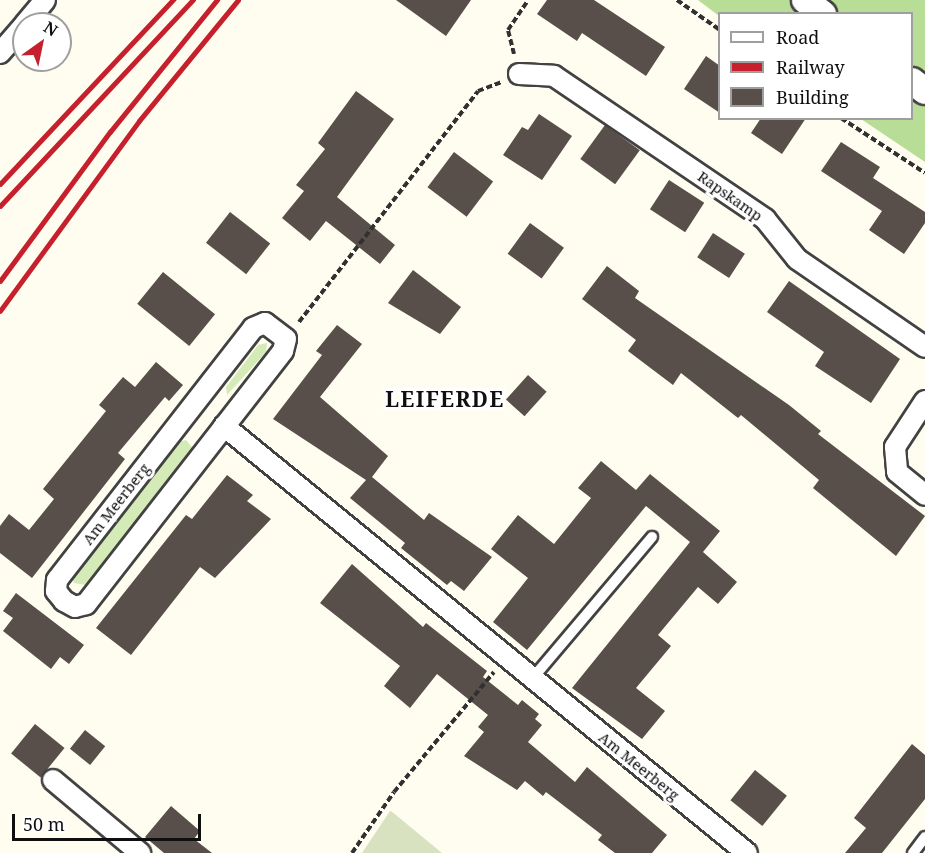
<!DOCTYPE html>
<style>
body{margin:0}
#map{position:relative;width:925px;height:853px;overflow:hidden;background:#fffcf0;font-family:"Noto Serif",serif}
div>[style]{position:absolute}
.green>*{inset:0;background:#d4ebb8}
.forest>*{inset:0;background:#b8dd96}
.cemetery>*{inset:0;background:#d8e2c0}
.building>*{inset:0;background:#584f4a;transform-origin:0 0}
.path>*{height:4px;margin-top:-2px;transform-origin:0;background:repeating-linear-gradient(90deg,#313131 0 6px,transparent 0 9px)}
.roads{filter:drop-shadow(2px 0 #424242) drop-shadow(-2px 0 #424242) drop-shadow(0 2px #424242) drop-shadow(0 -2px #424242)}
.service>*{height:10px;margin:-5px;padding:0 5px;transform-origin:5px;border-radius:5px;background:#fff}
.minor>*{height:20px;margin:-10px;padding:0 10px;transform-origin:10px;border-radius:10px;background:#fff}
.tertiary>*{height:26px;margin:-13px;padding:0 13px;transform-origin:13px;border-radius:13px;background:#fff}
.rail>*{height:4.5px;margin:-2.25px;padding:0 2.25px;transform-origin:2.25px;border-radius:2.25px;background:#c5202c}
span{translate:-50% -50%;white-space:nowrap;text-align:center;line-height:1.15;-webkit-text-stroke:6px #fff;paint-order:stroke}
.street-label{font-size:15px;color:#0f0f0f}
.district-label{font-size:21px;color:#0f0f0f;font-weight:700;letter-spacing:1.5px}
.legend{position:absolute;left:718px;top:12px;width:195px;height:108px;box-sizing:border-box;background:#fff;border:2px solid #9f9f9f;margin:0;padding:8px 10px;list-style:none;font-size:18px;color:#0f0f0f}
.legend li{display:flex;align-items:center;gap:12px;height:30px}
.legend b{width:30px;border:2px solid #9f9f9f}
.north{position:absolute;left:12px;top:12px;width:60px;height:60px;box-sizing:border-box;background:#fff;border:2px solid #9f9f9f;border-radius:50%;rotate:33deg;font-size:16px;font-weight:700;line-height:24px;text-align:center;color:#0f0f0f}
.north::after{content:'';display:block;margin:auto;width:21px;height:27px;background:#c5202c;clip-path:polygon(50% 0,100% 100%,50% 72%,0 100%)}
.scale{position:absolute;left:12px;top:814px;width:189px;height:27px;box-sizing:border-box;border:3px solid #0f0f0f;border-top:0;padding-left:8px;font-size:18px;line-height:21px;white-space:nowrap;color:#0f0f0f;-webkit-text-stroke:4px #fff;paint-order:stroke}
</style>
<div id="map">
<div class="green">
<i style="clip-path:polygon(267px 343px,266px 352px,227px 395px,226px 387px,258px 345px)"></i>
<i style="clip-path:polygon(186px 440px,195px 451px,92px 586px,74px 583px,71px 573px,175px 443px)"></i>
</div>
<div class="forest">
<i style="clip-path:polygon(698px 0,925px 0,925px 162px,861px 119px,912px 118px,912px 14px,719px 16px)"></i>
</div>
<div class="cemetery">
<i style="clip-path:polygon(390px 811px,391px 811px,442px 853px,362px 853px)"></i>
</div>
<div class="building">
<i style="clip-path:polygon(396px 0,471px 0,446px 36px)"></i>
<i style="clip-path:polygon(547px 0,594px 0,665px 47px,646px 76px,582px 33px,577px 41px,537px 14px)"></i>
<i style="clip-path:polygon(706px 56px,720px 66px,720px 113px,684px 89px)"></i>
<i style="clip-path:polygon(356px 91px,394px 119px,337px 197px,395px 245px,380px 264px,326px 221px,310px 241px,282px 218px,304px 191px,296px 185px,325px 149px,318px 143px)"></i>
<i style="clip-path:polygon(539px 114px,572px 136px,542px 180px,503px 155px,522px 127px,528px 130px)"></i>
<i style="clip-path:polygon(761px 118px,806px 118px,782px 154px,751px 133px)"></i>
<i style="left:605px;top:125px;width:43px;height:42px;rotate:36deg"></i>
<i style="clip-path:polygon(841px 142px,880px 167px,873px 178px,925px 212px,925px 223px,904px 254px,869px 230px,882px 211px,821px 171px)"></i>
<i style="left:454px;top:152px;width:49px;height:44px;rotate:37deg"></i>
<i style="left:669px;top:180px;width:42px;height:35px;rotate:33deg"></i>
<i style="left:230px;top:212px;width:51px;height:39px;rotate:38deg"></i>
<i style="left:530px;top:223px;width:42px;height:38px;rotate:36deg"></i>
<i style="left:713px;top:233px;width:38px;height:29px;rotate:33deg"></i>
<i style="clip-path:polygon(607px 266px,639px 291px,635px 298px,789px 405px,821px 431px,818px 434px,925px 516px,896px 556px,813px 488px,819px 480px,741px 415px,738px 418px,681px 373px,673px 385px,628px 351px,636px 340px,582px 299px)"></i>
<i style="clip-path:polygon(413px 270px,461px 307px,440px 334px,388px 303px)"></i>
<i style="left:163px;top:272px;width:67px;height:41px;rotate:39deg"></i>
<i style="clip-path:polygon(789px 281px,900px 359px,871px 403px,815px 366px,824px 352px,767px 312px)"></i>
<i style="clip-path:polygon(337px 325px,362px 344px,320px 397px,388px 456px,372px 477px,424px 520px,429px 513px,492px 557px,464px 591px,451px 581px,447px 585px,401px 548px,405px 543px,350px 498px,366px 480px,273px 419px,322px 355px,316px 351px)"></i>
<i style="clip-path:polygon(156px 362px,183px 385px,169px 401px,165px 397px,118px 453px,125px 459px,32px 578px,0 553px,0 526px,9px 514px,29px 530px,54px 499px,43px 489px,106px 411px,99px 405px,123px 377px,135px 387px)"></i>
<i style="left:528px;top:375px;width:25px;height:33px;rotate:42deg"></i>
<i style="clip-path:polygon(601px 461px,636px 490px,650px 474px,720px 531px,703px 552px,737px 582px,718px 604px,698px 587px,658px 635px,671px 646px,636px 688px,665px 711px,642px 739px,572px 688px,690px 542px,646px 506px,527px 650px,493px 622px,528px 578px,491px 549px,518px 515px,554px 544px,591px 498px,578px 488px)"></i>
<i style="clip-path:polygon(227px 475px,253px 495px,247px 501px,271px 519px,215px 578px,200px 567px,131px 655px,96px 628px,186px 515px,192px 519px)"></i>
<i style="clip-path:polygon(352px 564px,423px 627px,426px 623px,487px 671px,483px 677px,518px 705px,522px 700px,539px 714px,535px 719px,542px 725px,528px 742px,575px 782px,587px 767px,667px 835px,652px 853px,615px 853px,598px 840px,602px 835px,546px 792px,543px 796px,525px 781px,517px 790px,464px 756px,484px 732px,478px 727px,488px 715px,437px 674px,410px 708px,384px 686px,400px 666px,320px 603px)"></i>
<i style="clip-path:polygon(16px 593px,84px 645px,69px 664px,60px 657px,51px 669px,3px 631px,13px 618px,3px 611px)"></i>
<i style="left:35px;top:724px;width:38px;height:38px;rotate:39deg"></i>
<i style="left:85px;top:730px;width:26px;height:24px;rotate:39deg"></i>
<i style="clip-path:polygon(912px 744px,925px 755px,925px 799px,882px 853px,845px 853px,866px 828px,854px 818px)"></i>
<i style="left:755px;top:770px;width:41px;height:39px;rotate:39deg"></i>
<i style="clip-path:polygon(171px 806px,200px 831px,194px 839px,212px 853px,164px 853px,145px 837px)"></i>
</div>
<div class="path">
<i style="left:677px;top:0;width:52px;rotate:34.9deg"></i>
<i style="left:514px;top:54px;width:25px;rotate:-104deg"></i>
<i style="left:508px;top:30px;width:36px;rotate:-56deg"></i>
<i style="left:841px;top:118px;width:100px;rotate:33.2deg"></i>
<i style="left:299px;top:322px;width:292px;rotate:-52.2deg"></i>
<i style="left:478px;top:91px;width:25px;rotate:-21deg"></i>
<i style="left:352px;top:853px;width:74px;rotate:-55.5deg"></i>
<i style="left:394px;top:792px;width:156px;rotate:-50.2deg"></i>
</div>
<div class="roads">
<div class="service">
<i style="left:532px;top:679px;width:186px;rotate:-49.8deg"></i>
<i style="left:913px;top:853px;width:20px;rotate:-53deg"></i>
</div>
<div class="minor">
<i style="left:25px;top:24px;width:31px;rotate:-50deg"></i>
<i style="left:0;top:53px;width:37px;rotate:-49deg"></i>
<i style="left:519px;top:74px;width:35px;rotate:3deg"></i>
<i style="left:554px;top:76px;width:255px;rotate:34.1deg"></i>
<i style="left:765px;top:219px;width:51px;rotate:51.3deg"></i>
<i style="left:797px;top:259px;width:155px;rotate:34.5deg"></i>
<i style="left:265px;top:323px;width:26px;rotate:37deg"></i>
<i style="left:286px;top:339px;width:12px;rotate:104deg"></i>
<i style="left:283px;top:351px;width:321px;rotate:127.9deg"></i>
<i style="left:86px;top:604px;width:11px;rotate:165deg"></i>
<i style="left:75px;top:607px;width:13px;rotate:-151deg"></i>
<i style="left:64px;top:601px;width:13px;rotate:-129deg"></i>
<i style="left:56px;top:591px;width:11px;rotate:-85deg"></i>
<i style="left:57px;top:580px;width:319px;rotate:-52.1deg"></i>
<i style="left:253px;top:328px;width:13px;rotate:-23deg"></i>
<i style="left:925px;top:401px;width:55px;rotate:123.1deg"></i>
<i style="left:895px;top:447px;width:25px;rotate:85deg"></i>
<i style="left:897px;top:472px;width:36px;rotate:39deg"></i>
<i style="left:224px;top:426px;width:675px;rotate:39.23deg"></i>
<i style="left:53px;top:780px;width:114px;rotate:40deg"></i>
</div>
<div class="tertiary">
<i style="left:805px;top:0;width:23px;rotate:38deg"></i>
<i style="left:912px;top:81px;width:16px;rotate:38deg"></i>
</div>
</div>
<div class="rail">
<i style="left:0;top:184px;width:253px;rotate:-46.8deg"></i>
<i style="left:0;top:206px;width:282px;rotate:-46.9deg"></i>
<i style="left:0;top:281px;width:185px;rotate:-53.6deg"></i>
<i style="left:110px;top:132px;width:170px;rotate:-51deg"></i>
<i style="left:0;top:311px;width:235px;rotate:-53.8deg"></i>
<i style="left:139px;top:121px;width:156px;rotate:-50.7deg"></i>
</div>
<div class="street-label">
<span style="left:730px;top:196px;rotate:35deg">Rapskamp</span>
<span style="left:116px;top:504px;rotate:-52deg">Am Meerberg</span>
<span style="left:639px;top:766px;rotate:39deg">Am Meerberg</span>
</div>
<div class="district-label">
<span style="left:445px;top:399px">LEIFERDE</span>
</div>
<ul class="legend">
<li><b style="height:8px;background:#fff"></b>Road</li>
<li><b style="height:8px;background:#c5202c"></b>Railway</li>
<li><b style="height:16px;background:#584f4a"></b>Building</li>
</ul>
<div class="north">N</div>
<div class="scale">50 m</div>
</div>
